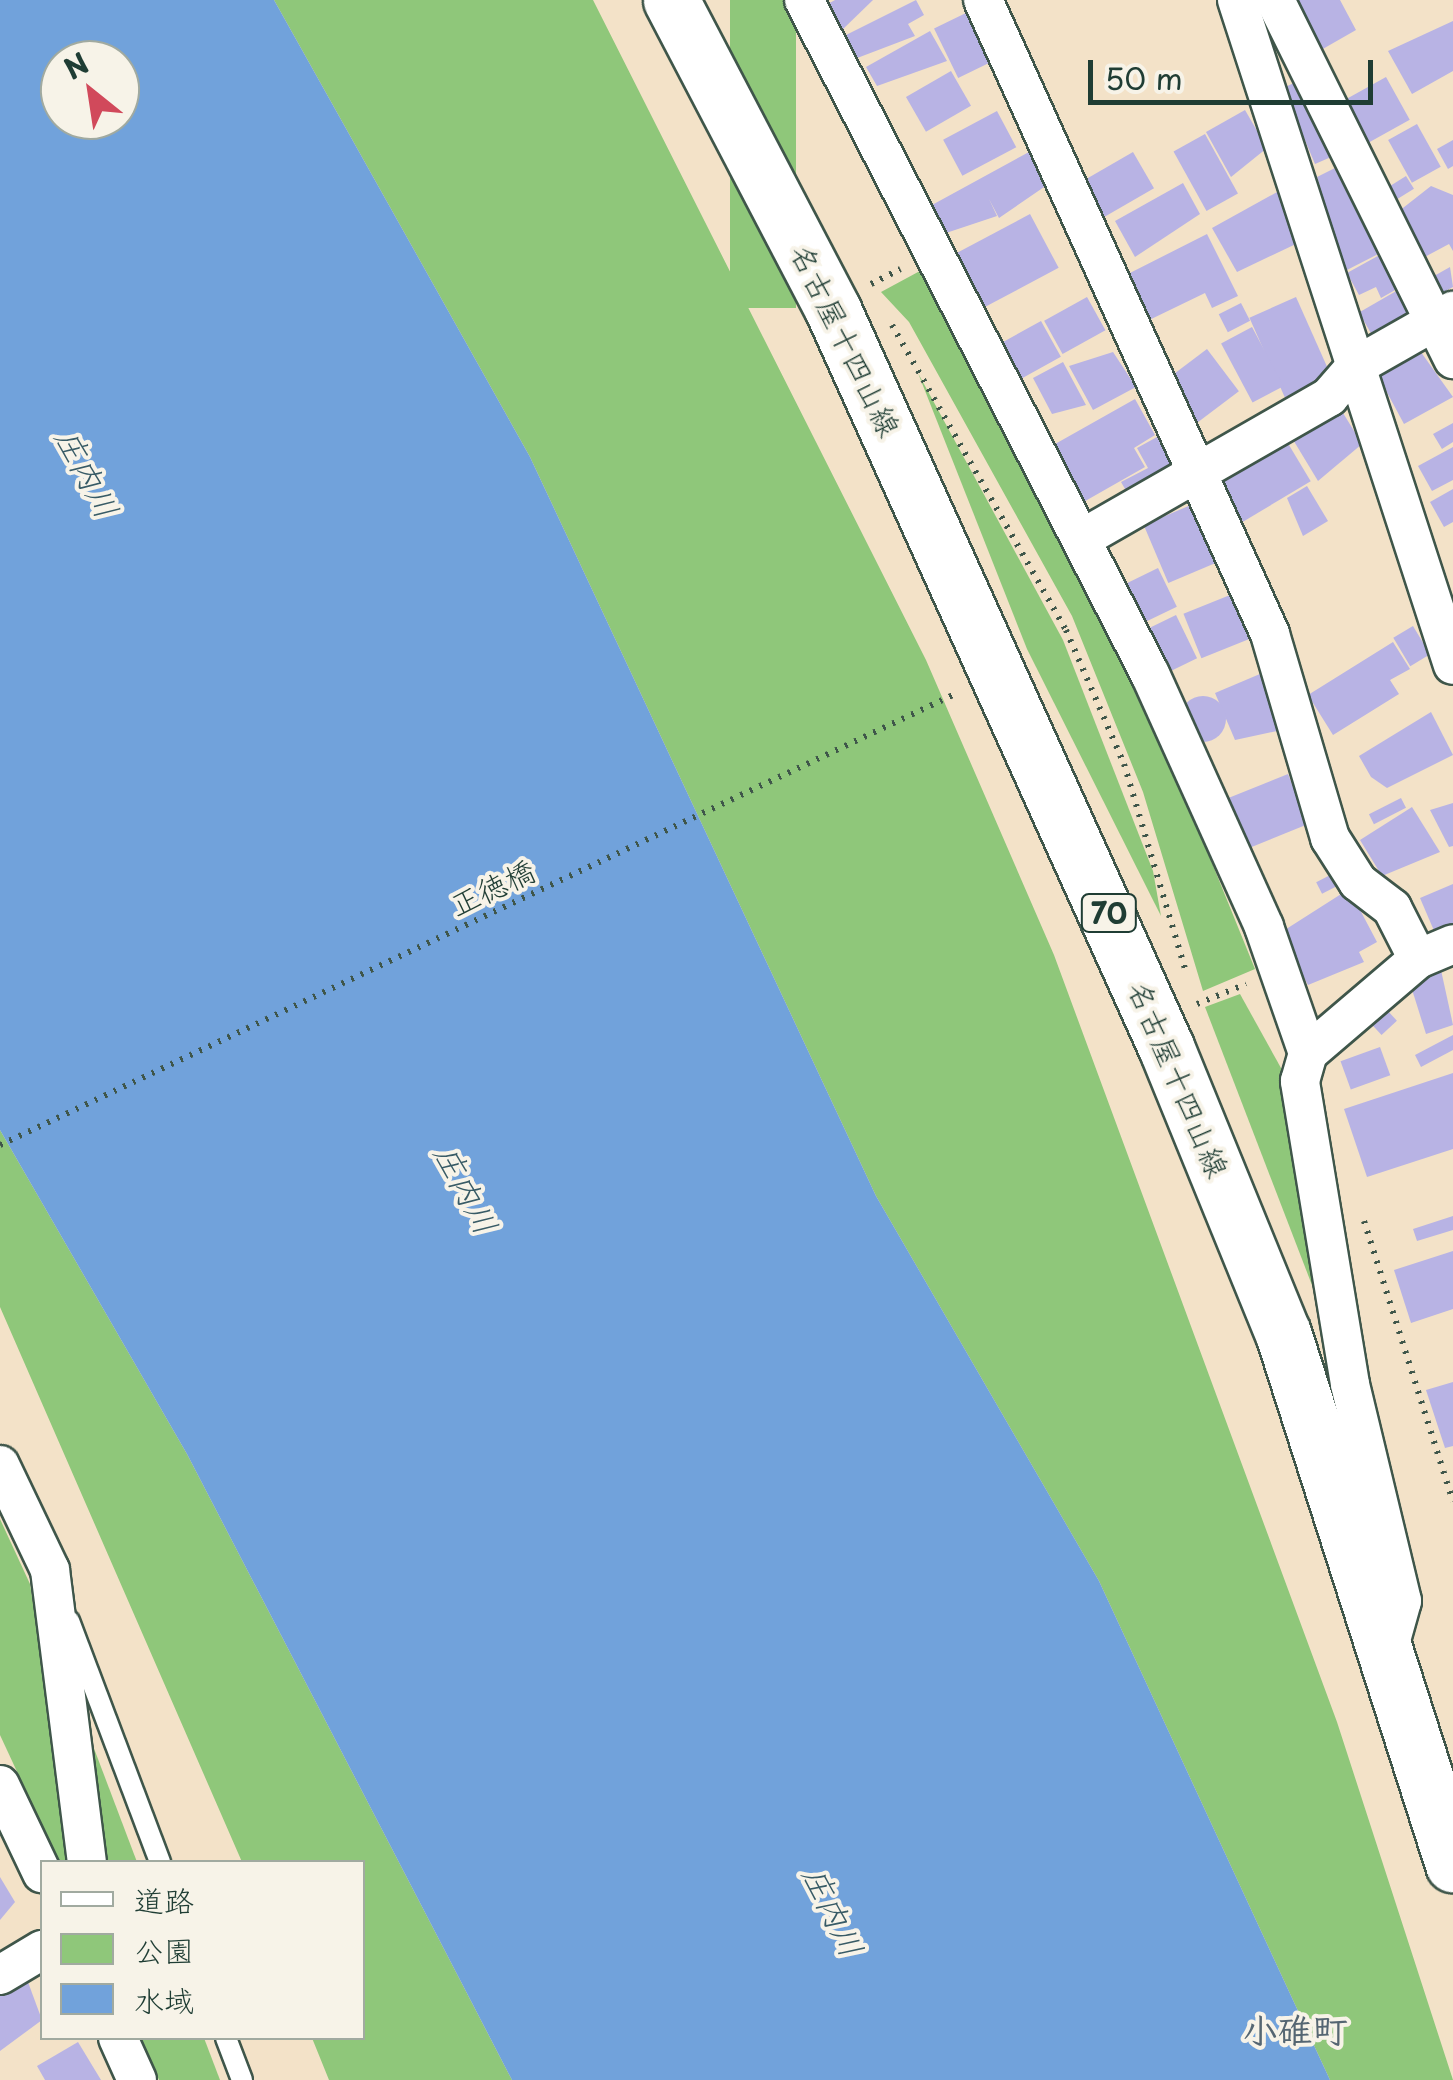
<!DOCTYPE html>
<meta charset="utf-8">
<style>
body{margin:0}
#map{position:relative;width:1453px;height:2080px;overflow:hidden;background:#f3e2c8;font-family:"Playpen Sans","Klee One",sans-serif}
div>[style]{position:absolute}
.green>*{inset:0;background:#8fc77a;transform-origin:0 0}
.water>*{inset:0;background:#71a2db}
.building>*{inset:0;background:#b8b3e4;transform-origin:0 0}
.round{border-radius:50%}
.path>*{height:6px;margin-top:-3px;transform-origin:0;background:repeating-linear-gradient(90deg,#3f564a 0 2.5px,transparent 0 10.5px)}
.roads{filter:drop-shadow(2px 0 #3f564a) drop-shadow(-2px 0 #3f564a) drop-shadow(0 2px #3f564a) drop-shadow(0 -2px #3f564a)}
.service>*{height:20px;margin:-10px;padding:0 10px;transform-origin:10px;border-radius:10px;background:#fff}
.minor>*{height:38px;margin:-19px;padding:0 19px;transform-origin:19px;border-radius:19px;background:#fff}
.primary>*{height:55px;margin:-27.5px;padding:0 27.5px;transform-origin:27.5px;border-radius:27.5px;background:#fff}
span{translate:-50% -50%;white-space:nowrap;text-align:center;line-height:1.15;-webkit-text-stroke:8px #f7f3e8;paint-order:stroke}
.shield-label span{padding:2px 8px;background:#f7f3e8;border:2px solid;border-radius:8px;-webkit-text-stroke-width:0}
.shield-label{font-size:28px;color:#1f3d34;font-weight:700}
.street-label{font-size:30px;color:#1f3d34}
.water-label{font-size:32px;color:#385b66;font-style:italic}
.quarter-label{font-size:35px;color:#556672;font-weight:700}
.legend{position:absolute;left:40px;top:1860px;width:325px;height:180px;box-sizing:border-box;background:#f7f3e8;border:2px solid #a1aaa0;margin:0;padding:12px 18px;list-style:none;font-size:30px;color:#1f3d34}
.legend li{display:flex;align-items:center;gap:20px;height:50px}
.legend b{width:50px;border:2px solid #a1aaa0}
.north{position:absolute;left:40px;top:40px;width:100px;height:100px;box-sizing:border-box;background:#f7f3e8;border:2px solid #a1aaa0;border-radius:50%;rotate:330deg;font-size:28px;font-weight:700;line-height:40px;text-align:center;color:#1f3d34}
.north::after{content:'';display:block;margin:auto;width:35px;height:45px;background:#d1495b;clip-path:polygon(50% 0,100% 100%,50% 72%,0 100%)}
.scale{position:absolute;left:1088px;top:60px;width:285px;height:45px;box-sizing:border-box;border:5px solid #1f3d34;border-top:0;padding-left:12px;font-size:30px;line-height:35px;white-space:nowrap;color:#1f3d34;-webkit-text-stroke:8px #f7f3e8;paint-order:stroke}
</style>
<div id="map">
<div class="green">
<i style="clip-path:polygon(274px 0,593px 0,926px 660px,1054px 955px,1337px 1722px,1453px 2080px,1330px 2080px,1099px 1581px,876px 1196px,530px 457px)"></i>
<i style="left:730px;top:0;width:66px;height:308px"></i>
<i style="clip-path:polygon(931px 265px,1139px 683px,1255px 969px,1203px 991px,1143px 792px,1072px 616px,909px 322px,881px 292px)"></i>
<i style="clip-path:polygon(918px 373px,1063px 640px,1153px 871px,1161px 916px,1027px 649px)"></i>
<i style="clip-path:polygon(1240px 994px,1281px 1068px,1340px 1358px,1205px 1007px)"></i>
<i style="clip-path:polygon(0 1130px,187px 1454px,512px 2080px,329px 2080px,312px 2038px,362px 2038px,362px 1862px,242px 1862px,0 1307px)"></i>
<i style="clip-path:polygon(0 1519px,30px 1584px,74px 1862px,59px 1862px,0 1735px)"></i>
<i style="clip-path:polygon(87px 1730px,137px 1862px,104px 1862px)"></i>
<i style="clip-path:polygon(140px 2038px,204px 2038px,220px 2080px,159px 2080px)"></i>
</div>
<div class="water">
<i style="clip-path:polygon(evenodd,0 0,274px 0,530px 457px,876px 1196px,1099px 1581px,1330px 2080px,512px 2080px,187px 1454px,0 1130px,0 0,60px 60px,120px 60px,120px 120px,60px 120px,60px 60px)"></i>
</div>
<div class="building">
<i style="clip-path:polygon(835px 0,873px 0,841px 31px,826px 5px)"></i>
<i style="clip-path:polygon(916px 0,924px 15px,908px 24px,915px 36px,852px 60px,840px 38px)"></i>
<i style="clip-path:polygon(1294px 0,1340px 0,1356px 30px,1321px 50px)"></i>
<i style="left:970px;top:11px;width:55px;height:40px;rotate:64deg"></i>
<i style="clip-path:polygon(1453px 21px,1453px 71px,1412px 94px,1388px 51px)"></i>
<i style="clip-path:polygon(930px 31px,947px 61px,877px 86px,866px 67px)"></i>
<i style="left:951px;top:71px;width:40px;height:52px;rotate:60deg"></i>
<i style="left:1386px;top:77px;width:49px;height:53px;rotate:61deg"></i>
<i style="clip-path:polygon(1296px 82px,1338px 154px,1315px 164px,1283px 88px)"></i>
<i style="clip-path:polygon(1245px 110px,1267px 148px,1231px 177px,1206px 132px)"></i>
<i style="left:997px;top:111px;width:41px;height:61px;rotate:62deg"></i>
<i style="left:1417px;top:124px;width:49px;height:33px;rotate:61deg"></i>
<i style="left:1205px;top:134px;width:68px;height:36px;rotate:61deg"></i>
<i style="clip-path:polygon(1453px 140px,1453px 166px,1448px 169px,1437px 149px)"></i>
<i style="clip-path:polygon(1029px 152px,1047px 185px,999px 218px,989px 199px,997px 216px,943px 234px,932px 205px)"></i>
<i style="left:1133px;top:152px;width:42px;height:60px;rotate:60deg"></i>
<i style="clip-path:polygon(1341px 165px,1386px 250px,1345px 271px,1317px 177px)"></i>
<i style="left:1406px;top:176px;width:15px;height:30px;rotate:58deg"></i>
<i style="clip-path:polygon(1183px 183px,1200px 214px,1135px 257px,1115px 221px)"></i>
<i style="clip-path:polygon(1431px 186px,1453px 195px,1453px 251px,1449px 244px,1419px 260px,1394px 215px)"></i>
<i style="clip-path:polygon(1279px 191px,1298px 243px,1237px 272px,1212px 228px)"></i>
<i style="left:1030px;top:214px;width:61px;height:83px;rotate:62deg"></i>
<i style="clip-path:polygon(1207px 234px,1238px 296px,1212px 308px,1205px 293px,1143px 323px,1120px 278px)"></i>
<i style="clip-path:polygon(1385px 252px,1404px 285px,1381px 298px,1376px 287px,1359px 295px,1347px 273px)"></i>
<i style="clip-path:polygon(1450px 267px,1453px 287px,1436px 296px,1427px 280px)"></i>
<i style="left:1398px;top:290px;width:30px;height:45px;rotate:60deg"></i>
<i style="left:1087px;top:297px;width:38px;height:49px;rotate:61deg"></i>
<i style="left:1296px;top:297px;width:87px;height:51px;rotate:66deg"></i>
<i style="left:1241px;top:303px;width:20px;height:25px;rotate:63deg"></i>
<i style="left:1041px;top:321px;width:41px;height:50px;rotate:61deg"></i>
<i style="left:1252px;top:327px;width:67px;height:35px;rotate:62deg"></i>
<i style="clip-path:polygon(1418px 348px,1453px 397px,1404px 424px,1376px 372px)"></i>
<i style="left:1207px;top:349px;width:53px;height:56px;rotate:53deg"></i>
<i style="clip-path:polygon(1113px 352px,1136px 387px,1093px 410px,1069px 366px)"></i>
<i style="clip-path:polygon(1063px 362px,1086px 405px,1052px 414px,1033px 378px)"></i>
<i style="clip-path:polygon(1135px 399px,1155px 435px,1134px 448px,1145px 467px,1080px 504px,1048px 448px)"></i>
<i style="clip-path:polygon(1340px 408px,1362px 444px,1318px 481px,1292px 438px)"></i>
<i style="clip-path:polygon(1453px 423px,1453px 442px,1442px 449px,1433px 434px)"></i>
<i style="clip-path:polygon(1157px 437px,1178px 475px,1132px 501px,1121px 482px,1148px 468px,1137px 448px)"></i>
<i style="left:1286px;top:440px;width:48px;height:79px;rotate:59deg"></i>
<i style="clip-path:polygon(1453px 447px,1453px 480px,1432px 491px,1418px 466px)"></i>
<i style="clip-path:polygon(1307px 486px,1328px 521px,1303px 536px,1287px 498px)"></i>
<i style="clip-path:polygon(1453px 489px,1453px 522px,1444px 527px,1430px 502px)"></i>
<i style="left:1198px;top:502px;width:63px;height:59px;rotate:67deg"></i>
<i style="left:1158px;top:568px;width:43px;height:37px;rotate:64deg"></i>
<i style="left:1240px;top:591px;width:48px;height:61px;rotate:68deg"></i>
<i style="left:1176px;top:615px;width:48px;height:36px;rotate:64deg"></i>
<i style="left:1413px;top:626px;width:33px;height:23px;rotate:59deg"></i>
<i style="clip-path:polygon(1393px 642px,1410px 669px,1390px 680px,1399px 694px,1333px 735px,1308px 695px)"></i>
<i style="clip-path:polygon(1267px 671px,1291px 728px,1235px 740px,1215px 693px)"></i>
<i class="round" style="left:1180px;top:696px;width:46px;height:46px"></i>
<i style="clip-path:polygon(1431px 712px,1453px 755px,1387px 788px,1371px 777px,1359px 756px)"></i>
<i style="left:1288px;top:774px;width:54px;height:73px;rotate:68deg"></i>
<i style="left:1401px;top:798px;width:11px;height:36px;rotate:63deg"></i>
<i style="clip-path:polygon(1453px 803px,1453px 846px,1449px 847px,1430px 810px)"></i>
<i style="clip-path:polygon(1412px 807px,1440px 852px,1382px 876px,1360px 840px)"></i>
<i style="left:1342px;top:869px;width:13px;height:29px;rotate:63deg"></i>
<i style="clip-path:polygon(1453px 884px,1453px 925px,1435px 933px,1420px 898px)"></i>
<i style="clip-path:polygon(1349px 889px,1377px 942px,1359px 952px,1364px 962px,1308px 985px,1280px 933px)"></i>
<i style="clip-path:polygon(1441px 970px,1453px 1025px,1426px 1034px,1409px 980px)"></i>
<i style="left:1386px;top:1009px;width:16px;height:21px;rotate:47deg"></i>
<i style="clip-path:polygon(1453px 1035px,1453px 1050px,1421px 1067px,1415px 1055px)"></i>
<i style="left:1380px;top:1047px;width:30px;height:42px;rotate:70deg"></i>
<i style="clip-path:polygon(1453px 1073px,1453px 1149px,1367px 1177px,1344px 1109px)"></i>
<i style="clip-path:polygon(1453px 1216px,1453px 1230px,1417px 1241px,1413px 1229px)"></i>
<i style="clip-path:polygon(1453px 1251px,1453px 1309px,1411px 1323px,1394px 1270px)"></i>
<i style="clip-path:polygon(1453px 1382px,1453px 1446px,1445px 1448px,1426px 1390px)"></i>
<i style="clip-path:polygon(0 1877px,15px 1902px,0 1920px)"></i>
<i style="clip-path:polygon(25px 1974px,42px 2020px,0 2051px,0 1989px)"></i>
<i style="clip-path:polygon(78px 2042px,101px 2080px,45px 2080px,37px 2066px)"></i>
</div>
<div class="path">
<i style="left:871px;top:284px;width:33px;rotate:-27deg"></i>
<i style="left:892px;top:325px;width:351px;rotate:60.3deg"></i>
<i style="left:1066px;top:630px;width:146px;rotate:66.6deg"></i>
<i style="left:1124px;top:764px;width:214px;rotate:73.4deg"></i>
<i style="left:1197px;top:1004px;width:53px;rotate:-22.2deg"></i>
<i style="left:0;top:1145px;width:1058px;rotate:-25.28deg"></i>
<i style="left:1364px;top:1221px;width:294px;rotate:72.4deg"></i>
</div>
<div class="roads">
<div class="service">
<i style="left:69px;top:1621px;width:258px;rotate:69.3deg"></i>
<i style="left:226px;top:2038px;width:45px;rotate:69.1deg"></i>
</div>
<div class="minor">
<i style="left:804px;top:0;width:758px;rotate:62.83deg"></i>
<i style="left:1150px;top:674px;width:277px;rotate:65.7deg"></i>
<i style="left:1264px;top:927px;width:133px;rotate:70.8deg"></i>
<i style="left:983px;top:0;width:696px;rotate:65.64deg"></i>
<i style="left:1270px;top:634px;width:213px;rotate:73.6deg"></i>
<i style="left:1330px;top:838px;width:52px;rotate:57.5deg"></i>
<i style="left:1358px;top:882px;width:43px;rotate:37.4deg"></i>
<i style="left:1392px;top:908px;width:57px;rotate:63deg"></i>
<i style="left:1237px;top:0;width:699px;rotate:72.01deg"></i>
<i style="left:1275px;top:0;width:401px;rotate:63.6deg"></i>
<i style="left:1083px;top:538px;width:284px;rotate:-29.8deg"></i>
<i style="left:1329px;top:397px;width:41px;rotate:-48.9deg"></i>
<i style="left:1356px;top:366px;width:112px;rotate:-29.6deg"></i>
<i style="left:0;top:1465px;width:116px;rotate:64.5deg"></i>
<i style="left:50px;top:1570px;width:294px;rotate:82.8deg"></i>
<i style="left:1388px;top:1651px;width:52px;rotate:-74.4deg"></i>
<i style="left:1402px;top:1601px;width:223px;rotate:-103.5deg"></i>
<i style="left:1350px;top:1384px;width:307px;rotate:-99.4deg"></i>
<i style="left:1300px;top:1081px;width:29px;rotate:-74deg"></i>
<i style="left:1308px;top:1053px;width:145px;rotate:-40.5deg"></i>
<i style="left:1418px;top:959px;width:38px;rotate:-23deg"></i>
<i style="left:0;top:1785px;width:98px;rotate:64.5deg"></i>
<i style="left:0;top:1975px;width:49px;rotate:-30.8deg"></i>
<i style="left:118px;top:2038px;width:46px;rotate:65.7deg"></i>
</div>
<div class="primary">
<i style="left:671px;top:0;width:350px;rotate:62.4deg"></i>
<i style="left:833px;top:310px;width:809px;rotate:65.69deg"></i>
<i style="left:1166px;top:1047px;width:309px;rotate:67.8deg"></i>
<i style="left:1283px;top:1333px;width:558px;rotate:72.25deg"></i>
</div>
</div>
<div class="shield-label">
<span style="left:1109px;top:913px">70</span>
</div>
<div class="street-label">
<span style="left:846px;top:340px;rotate:64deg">名古屋十四山線</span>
<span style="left:492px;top:887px;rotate:-25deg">正徳橋</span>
<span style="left:1179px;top:1079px;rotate:67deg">名古屋十四山線</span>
</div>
<div class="water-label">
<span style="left:88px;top:473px;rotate:62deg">庄内川</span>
<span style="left:467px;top:1189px;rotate:62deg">庄内川</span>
<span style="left:834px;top:1911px;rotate:64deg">庄内川</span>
</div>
<div class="quarter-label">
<span style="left:1295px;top:2029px">小碓町</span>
</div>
<ul class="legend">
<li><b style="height:12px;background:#fff"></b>道路</li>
<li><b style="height:28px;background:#8fc77a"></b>公園</li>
<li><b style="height:28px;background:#71a2db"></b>水域</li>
</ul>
<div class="north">N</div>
<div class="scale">50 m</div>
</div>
